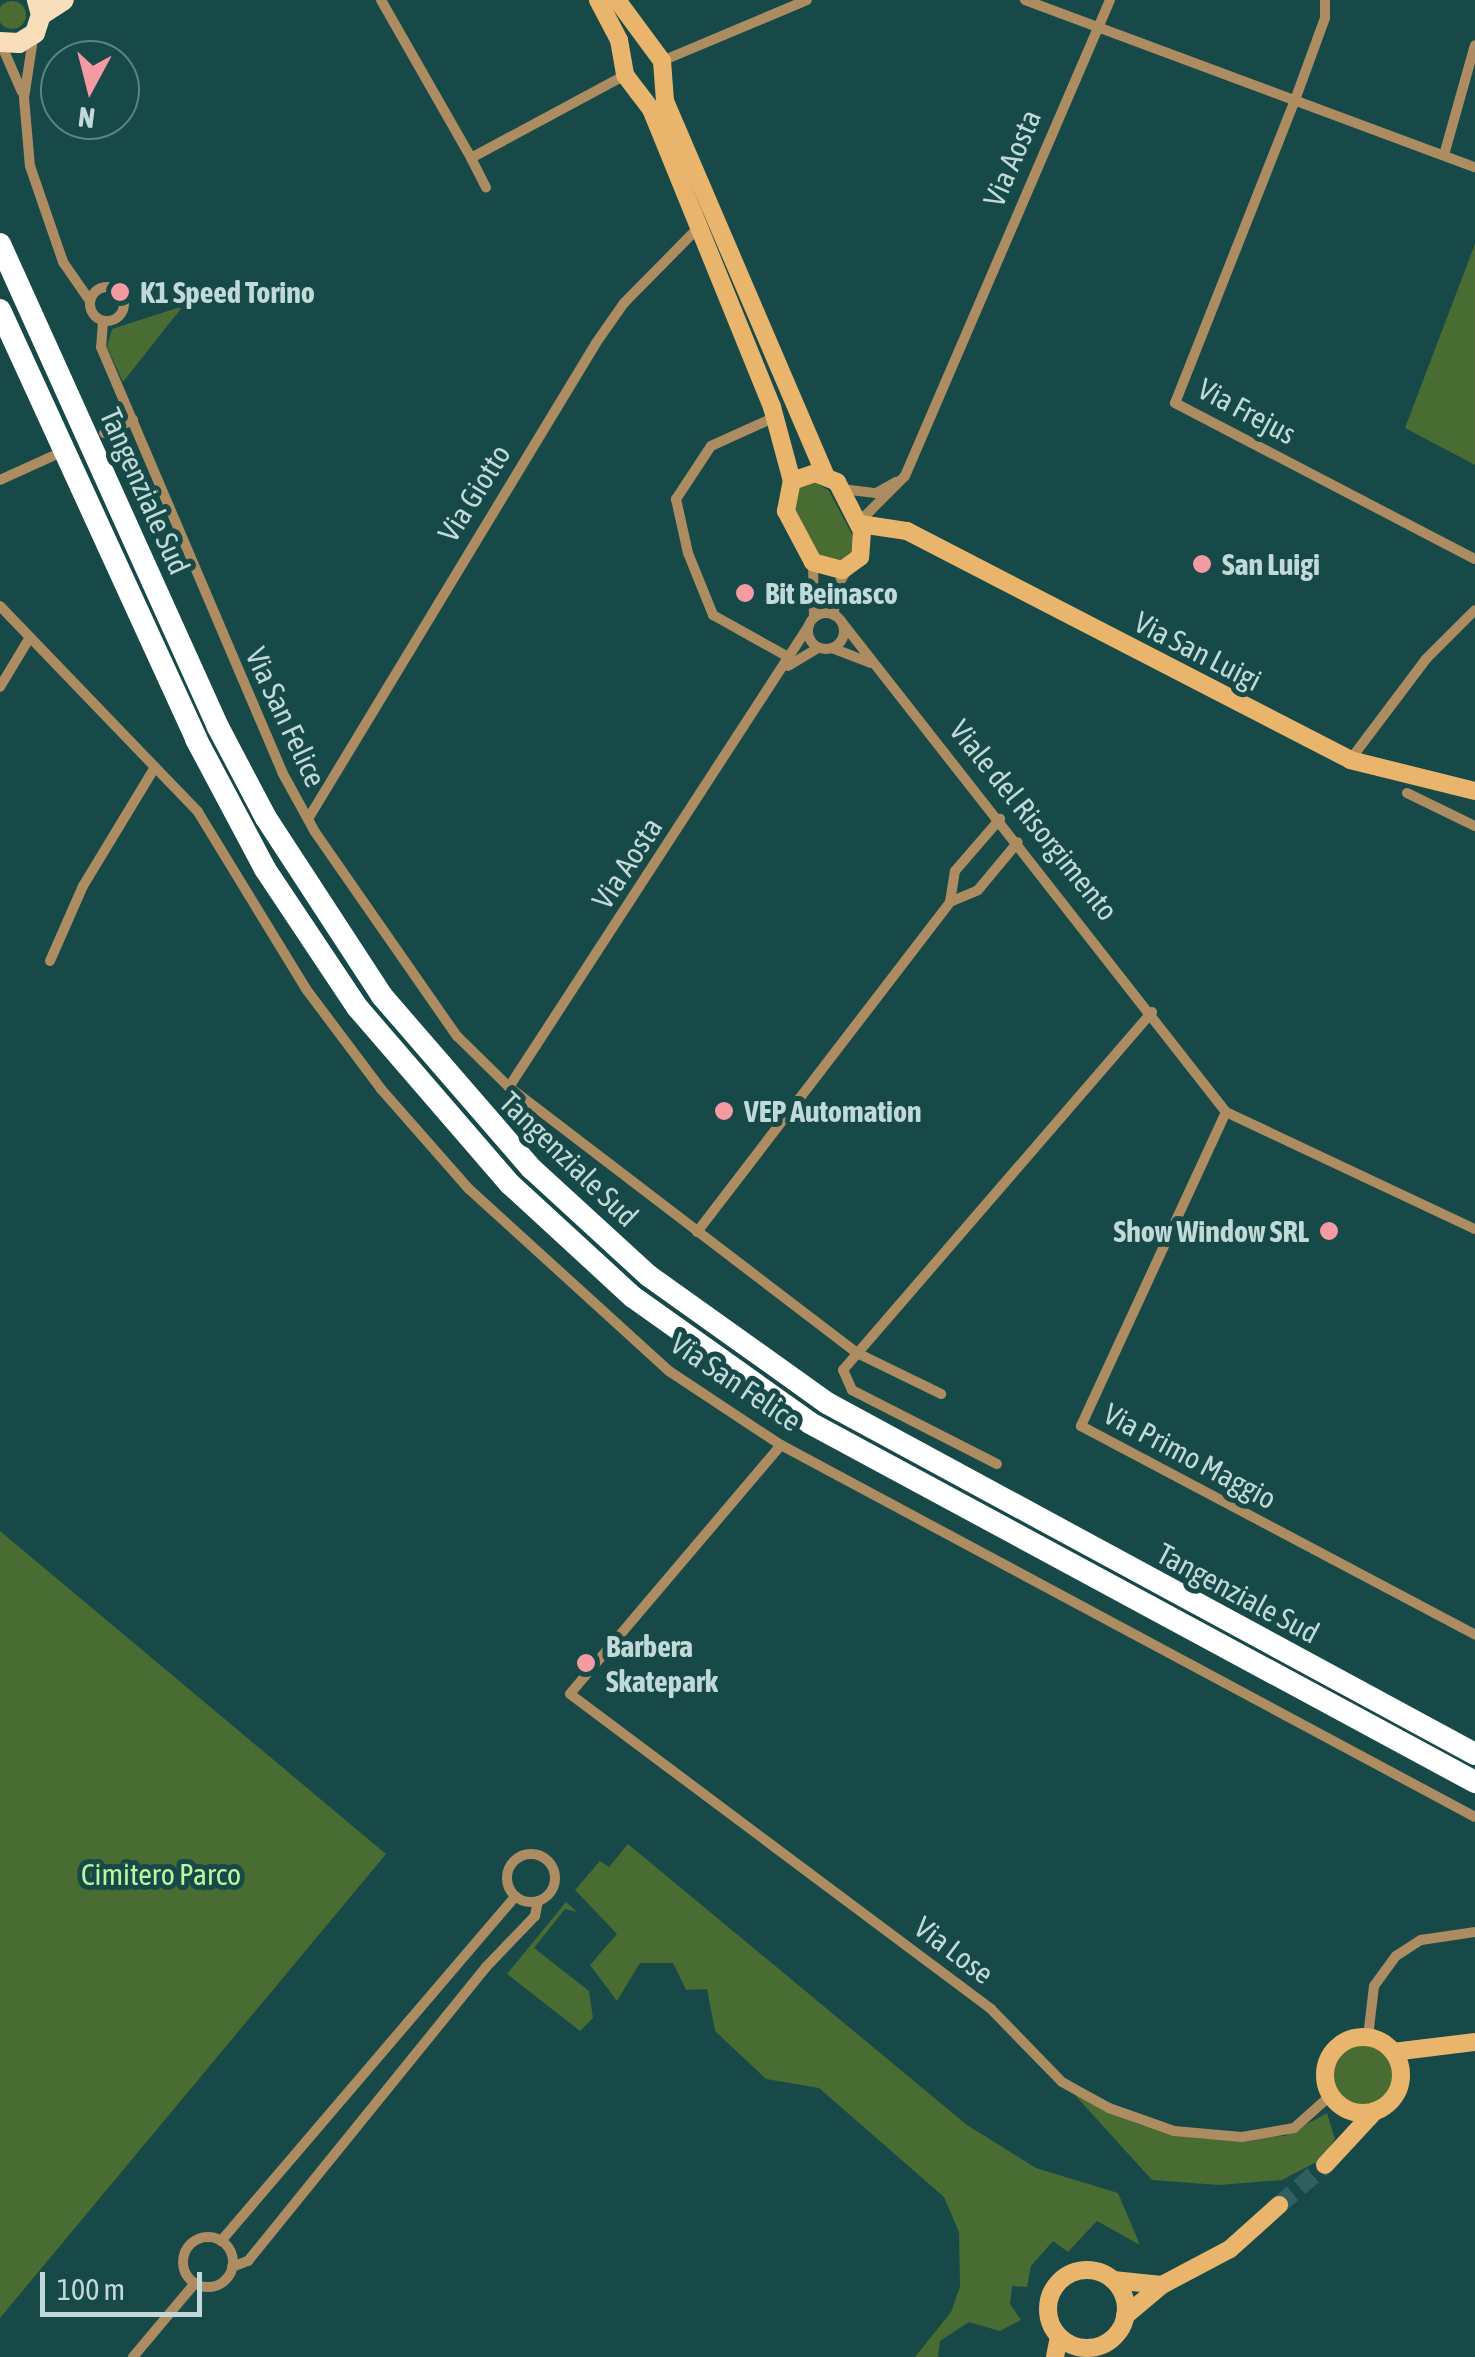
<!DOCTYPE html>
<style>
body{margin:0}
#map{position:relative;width:1475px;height:2357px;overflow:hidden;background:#174949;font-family:"Asap Condensed",sans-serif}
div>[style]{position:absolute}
.green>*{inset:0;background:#486c31}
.round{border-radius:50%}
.secondary-tunnel>*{height:18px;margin-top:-9px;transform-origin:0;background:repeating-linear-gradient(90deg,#305f5f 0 18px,transparent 0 27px)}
.street>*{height:10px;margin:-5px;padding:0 5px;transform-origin:5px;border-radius:5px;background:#ac8c60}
.street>.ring{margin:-5px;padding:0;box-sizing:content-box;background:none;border:10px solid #ac8c60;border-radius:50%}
.secondary>*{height:18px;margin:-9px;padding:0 9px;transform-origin:9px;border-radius:9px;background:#e9b56c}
.secondary>.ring{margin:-9px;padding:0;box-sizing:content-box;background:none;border:18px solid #e9b56c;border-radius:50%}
.primary>*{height:20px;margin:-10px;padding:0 10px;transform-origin:10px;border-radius:10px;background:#f9debb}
.highway>*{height:22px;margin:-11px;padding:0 11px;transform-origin:11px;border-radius:11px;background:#fff}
.dots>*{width:28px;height:28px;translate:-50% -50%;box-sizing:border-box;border:5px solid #174949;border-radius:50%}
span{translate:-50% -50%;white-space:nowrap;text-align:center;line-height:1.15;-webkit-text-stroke:10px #174949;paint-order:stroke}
.street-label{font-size:30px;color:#c1dad9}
.poi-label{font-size:30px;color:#c1dad9;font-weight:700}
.left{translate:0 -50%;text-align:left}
.right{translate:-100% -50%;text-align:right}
.park-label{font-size:30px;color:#bef69d}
.north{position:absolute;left:40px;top:40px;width:100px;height:100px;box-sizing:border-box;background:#174949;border:2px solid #5b8383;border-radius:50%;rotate:187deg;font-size:28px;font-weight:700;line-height:40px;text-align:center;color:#c1dad9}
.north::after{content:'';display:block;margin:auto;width:35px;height:45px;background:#f49aa2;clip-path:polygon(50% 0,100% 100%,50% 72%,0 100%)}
.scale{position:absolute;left:40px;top:2272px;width:162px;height:45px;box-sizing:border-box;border:5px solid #c1dad9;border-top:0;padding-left:12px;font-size:30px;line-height:35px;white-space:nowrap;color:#c1dad9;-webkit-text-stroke:8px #174949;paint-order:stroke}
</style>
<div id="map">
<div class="green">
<i class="round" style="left:-2px;top:1px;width:28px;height:28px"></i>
<i style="clip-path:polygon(1475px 244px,1475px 465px,1405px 428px)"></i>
<i style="clip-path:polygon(183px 306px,123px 382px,107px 347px,112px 329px)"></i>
<i style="clip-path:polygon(816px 482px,829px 491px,853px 536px,851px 552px,838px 562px,818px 554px,795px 508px,799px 487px)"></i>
<i style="clip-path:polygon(0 1531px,386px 1854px,0 2318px)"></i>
<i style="clip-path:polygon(628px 1844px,967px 2125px,1036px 2168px,1118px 2193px,1140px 2245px,1097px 2221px,1068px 2252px,1053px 2241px,1031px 2266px,1027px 2287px,1012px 2286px,1010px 2304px,1021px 2320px,1000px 2331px,969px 2322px,940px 2341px,938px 2357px,915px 2357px,951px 2312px,960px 2287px,959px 2232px,944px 2197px,819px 2088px,766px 2079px,715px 2031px,707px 1989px,686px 1990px,673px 1963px,640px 1963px,617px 2001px,590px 1965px,617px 1934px,575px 1890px,600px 1861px,609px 1867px)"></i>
<i style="clip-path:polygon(566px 1902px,577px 1912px,565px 1909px,534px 1948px,589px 1991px,593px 2018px,580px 2031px,507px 1974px)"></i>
<i class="round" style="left:1325px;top:2037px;width:76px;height:76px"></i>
<i style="clip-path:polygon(1074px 2094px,1140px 2125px,1203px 2139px,1285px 2136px,1327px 2113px,1335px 2139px,1322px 2159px,1282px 2180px,1219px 2185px,1152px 2180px)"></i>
</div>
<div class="secondary-tunnel">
<i style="left:1279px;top:2205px;width:61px;rotate:-41deg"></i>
</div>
<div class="street">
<i style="left:381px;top:0;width:182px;rotate:60.3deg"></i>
<i style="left:471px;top:158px;width:175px;rotate:-28.3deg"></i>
<i style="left:1025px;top:0;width:480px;rotate:20.4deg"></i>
<i style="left:1325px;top:0;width:18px;rotate:90deg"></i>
<i style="left:1325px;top:18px;width:87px;rotate:110.1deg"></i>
<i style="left:1295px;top:100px;width:326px;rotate:111.6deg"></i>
<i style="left:1175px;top:403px;width:338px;rotate:27.5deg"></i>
<i style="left:33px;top:39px;width:60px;rotate:98.7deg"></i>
<i style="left:24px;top:98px;width:68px;rotate:85deg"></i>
<i style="left:30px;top:166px;width:102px;rotate:71deg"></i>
<i style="left:63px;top:262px;width:47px;rotate:55.3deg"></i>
<i style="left:1px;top:44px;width:52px;rotate:66.4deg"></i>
<i style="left:662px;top:61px;width:157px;rotate:-22.8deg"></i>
<i style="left:1444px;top:155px;width:114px;rotate:-74.3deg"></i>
<i style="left:471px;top:158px;width:33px;rotate:63deg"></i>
<i class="ring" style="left:90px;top:287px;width:24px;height:24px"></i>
<i style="left:103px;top:321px;width:26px;rotate:94deg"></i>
<i style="left:101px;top:347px;width:462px;rotate:66.9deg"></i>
<i style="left:282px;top:772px;width:68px;rotate:61.2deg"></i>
<i style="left:315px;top:832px;width:249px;rotate:55.2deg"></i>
<i style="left:457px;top:1036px;width:73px;rotate:44.4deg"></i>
<i style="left:509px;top:1087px;width:436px;rotate:37.4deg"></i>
<i style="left:855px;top:1352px;width:96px;rotate:26deg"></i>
<i style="left:775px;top:417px;width:70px;rotate:155.6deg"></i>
<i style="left:711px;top:446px;width:64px;rotate:123.4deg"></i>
<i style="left:676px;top:499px;width:55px;rotate:77.5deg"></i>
<i style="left:688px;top:553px;width:67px;rotate:68deg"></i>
<i style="left:713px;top:615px;width:88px;rotate:29.2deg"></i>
<i style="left:104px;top:433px;width:32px;rotate:-24deg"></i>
<i style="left:0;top:480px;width:58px;rotate:-24.4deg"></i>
<i style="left:842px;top:489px;width:34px;rotate:7deg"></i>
<i style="left:876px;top:493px;width:23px;rotate:-29deg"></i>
<i style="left:859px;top:522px;width:65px;rotate:-45deg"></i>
<i style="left:905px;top:476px;width:518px;rotate:-66.7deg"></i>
<i style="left:813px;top:562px;width:55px;rotate:89deg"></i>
<i style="left:0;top:606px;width:286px;rotate:46.1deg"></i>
<i style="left:198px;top:812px;width:207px;rotate:58.6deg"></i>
<i style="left:306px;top:989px;width:125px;rotate:53.1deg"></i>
<i style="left:381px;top:1089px;width:133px;rotate:48.7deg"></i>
<i style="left:469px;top:1189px;width:270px;rotate:42.3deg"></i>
<i style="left:669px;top:1371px;width:134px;rotate:33.5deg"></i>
<i style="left:781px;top:1445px;width:787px;rotate:28.19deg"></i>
<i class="ring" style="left:808px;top:613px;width:26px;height:26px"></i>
<i style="left:834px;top:615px;width:25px;rotate:-88deg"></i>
<i style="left:835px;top:590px;width:23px;rotate:-59deg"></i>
<i style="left:841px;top:621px;width:624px;rotate:51.9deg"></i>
<i style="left:1226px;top:1112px;width:275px;rotate:25.2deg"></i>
<i style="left:832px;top:648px;width:42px;rotate:21deg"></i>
<i style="left:788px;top:666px;width:35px;rotate:-31deg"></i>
<i style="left:0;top:687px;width:58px;rotate:-59deg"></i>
<i style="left:1350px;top:760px;width:126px;rotate:-53deg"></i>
<i style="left:1426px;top:659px;width:69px;rotate:-45deg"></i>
<i style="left:1407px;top:793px;width:76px;rotate:25.9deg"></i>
<i style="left:308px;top:819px;width:556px;rotate:-58.82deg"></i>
<i style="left:596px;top:343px;width:49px;rotate:-55deg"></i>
<i style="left:624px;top:303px;width:108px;rotate:-45.4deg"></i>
<i style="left:950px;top:902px;width:30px;rotate:-23deg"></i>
<i style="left:978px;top:890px;width:62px;rotate:-50.2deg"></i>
<i style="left:50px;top:961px;width:82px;rotate:-66.3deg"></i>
<i style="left:83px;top:886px;width:139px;rotate:-58.8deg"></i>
<i style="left:509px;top:1087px;width:549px;rotate:-56.98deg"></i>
<i style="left:1226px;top:1112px;width:346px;rotate:114.8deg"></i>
<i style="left:1081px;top:1426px;width:446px;rotate:27.9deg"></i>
<i style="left:697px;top:1232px;width:416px;rotate:-52.5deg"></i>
<i style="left:950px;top:902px;width:31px;rotate:-81deg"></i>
<i style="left:955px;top:871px;width:69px;rotate:-49.1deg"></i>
<i style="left:781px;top:1445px;width:326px;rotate:130.3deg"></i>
<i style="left:570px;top:1694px;width:526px;rotate:36.8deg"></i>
<i style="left:991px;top:2009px;width:102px;rotate:45.8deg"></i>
<i style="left:1062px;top:2082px;width:54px;rotate:29deg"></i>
<i style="left:1109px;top:2108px;width:69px;rotate:19.5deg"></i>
<i style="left:1174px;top:2131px;width:68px;rotate:5deg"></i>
<i style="left:1242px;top:2137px;width:53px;rotate:-9.8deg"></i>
<i style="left:1294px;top:2128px;width:50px;rotate:-41.7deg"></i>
<i style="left:997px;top:1464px;width:163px;rotate:-153deg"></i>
<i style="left:852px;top:1390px;width:22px;rotate:-114deg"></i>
<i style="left:843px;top:1370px;width:473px;rotate:-49.2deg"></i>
<i class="ring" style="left:507px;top:1854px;width:38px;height:38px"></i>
<i style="left:1368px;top:2037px;width:51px;rotate:-83.3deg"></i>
<i style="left:1374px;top:1986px;width:37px;rotate:-54deg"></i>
<i style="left:1396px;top:1956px;width:30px;rotate:-33deg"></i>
<i style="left:1421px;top:1940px;width:55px;rotate:-8.4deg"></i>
<i class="ring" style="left:183px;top:2237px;width:40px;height:40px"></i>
<i style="left:221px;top:2241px;width:453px;rotate:-49.5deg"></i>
<i style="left:232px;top:2267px;width:17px;rotate:-21deg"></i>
<i style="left:248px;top:2261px;width:378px;rotate:-51deg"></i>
<i style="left:486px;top:1967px;width:71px;rotate:-46.1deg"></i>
<i style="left:535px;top:1916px;width:15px;rotate:-79deg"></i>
<i style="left:133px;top:2357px;width:97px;rotate:-50deg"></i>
</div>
<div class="secondary">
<i style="left:598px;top:0;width:45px;rotate:62.3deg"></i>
<i style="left:619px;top:40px;width:36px;rotate:80deg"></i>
<i style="left:625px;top:75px;width:43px;rotate:52.6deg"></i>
<i style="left:651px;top:109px;width:322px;rotate:67.9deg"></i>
<i style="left:772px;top:407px;width:77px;rotate:74.9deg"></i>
<i style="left:617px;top:0;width:76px;rotate:53.6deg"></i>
<i style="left:662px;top:61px;width:40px;rotate:85.7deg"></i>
<i style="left:665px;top:101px;width:407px;rotate:66.8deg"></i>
<i style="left:815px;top:473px;width:24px;rotate:22deg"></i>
<i style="left:837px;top:482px;width:55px;rotate:63deg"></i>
<i style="left:862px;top:531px;width:26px;rotate:94deg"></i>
<i style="left:860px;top:557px;width:22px;rotate:144deg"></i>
<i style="left:842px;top:570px;width:30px;rotate:-165deg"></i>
<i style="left:813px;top:562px;width:58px;rotate:-117.9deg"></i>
<i style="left:786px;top:511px;width:31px;rotate:-79deg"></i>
<i style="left:792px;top:481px;width:24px;rotate:-19deg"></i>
<i style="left:860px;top:524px;width:48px;rotate:8.5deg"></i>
<i style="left:907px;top:531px;width:499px;rotate:27.3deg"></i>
<i style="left:1350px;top:760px;width:129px;rotate:13.9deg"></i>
<i class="ring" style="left:1325px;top:2037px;width:58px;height:58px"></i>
<i style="left:1393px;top:2052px;width:83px;rotate:-7deg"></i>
<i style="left:1325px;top:2165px;width:74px;rotate:-47.2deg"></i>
<i class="ring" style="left:1048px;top:2270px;width:60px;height:60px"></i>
<i style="left:1113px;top:2280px;width:49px;rotate:5.8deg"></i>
<i style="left:1125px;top:2316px;width:48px;rotate:-40deg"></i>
<i style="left:1162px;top:2285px;width:77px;rotate:-27.9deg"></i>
<i style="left:1230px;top:2249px;width:66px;rotate:-41.9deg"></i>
<i style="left:1055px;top:2357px;width:21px;rotate:-79deg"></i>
</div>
<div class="primary">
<i style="left:41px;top:15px;width:27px;rotate:-33deg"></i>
<i style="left:0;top:42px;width:19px;rotate:3deg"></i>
<i style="left:19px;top:43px;width:19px;rotate:-32deg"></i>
<i style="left:35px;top:33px;width:19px;rotate:-72deg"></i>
<i style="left:41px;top:15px;width:16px;rotate:-105deg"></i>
</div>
<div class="highway">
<i style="left:0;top:244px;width:530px;rotate:65.71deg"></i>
<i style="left:218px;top:727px;width:103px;rotate:62.2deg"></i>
<i style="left:266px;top:818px;width:212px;rotate:56.9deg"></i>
<i style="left:382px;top:996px;width:228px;rotate:49.1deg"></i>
<i style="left:531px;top:1168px;width:160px;rotate:42.5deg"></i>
<i style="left:649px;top:1276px;width:219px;rotate:35.5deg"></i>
<i style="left:827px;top:1403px;width:737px;rotate:28.44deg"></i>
<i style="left:0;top:310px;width:472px;rotate:65.4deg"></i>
<i style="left:196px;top:739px;width:147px;rotate:62deg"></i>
<i style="left:265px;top:869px;width:166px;rotate:56.3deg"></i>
<i style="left:357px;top:1007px;width:234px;rotate:49.2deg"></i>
<i style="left:510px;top:1184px;width:167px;rotate:42.6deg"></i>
<i style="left:633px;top:1297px;width:217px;rotate:35.4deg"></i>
<i style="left:810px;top:1423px;width:756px;rotate:28.36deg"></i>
</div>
<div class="dots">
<i style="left:120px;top:292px;background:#f49aa2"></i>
<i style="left:1202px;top:564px;background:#f49aa2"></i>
<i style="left:745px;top:593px;background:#f49aa2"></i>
<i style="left:724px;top:1111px;background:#f49aa2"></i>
<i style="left:1329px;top:1231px;background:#f49aa2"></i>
<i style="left:586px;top:1663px;background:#f49aa2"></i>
</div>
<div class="street-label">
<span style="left:1012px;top:158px;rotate:-67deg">Via Aosta</span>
<span style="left:1247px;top:411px;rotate:28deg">Via Frejus</span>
<span style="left:145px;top:491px;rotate:66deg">Tangenziale Sud</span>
<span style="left:474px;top:493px;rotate:-58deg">Via Giotto</span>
<span style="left:1198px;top:651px;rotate:27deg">Via San Luigi</span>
<span style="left:286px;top:717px;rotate:65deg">Via San Felice</span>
<span style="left:1034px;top:820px;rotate:51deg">Viale del Risorgimento</span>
<span style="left:627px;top:863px;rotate:-57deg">Via Aosta</span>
<span style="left:569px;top:1159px;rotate:44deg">Tangenziale Sud</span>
<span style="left:736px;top:1382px;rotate:34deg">Via San Felice</span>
<span style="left:1190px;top:1456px;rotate:28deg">Via Primo Maggio</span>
<span style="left:1238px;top:1593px;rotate:28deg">Tangenziale Sud</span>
<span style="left:954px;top:1950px;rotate:37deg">Via Lose</span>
</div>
<div class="poi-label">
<span class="left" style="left:140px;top:292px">K1 Speed Torino</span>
<span class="left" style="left:1222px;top:564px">San Luigi</span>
<span class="left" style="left:765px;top:593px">Bit Beinasco</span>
<span class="left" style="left:744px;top:1111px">VEP Automation</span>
<span class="right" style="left:1309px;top:1231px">Show Window SRL</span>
<span class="left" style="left:606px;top:1663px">Barbera<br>Skatepark</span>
</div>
<div class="park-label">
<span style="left:161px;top:1874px">Cimitero Parco</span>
</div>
<div class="north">N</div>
<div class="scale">100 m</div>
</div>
